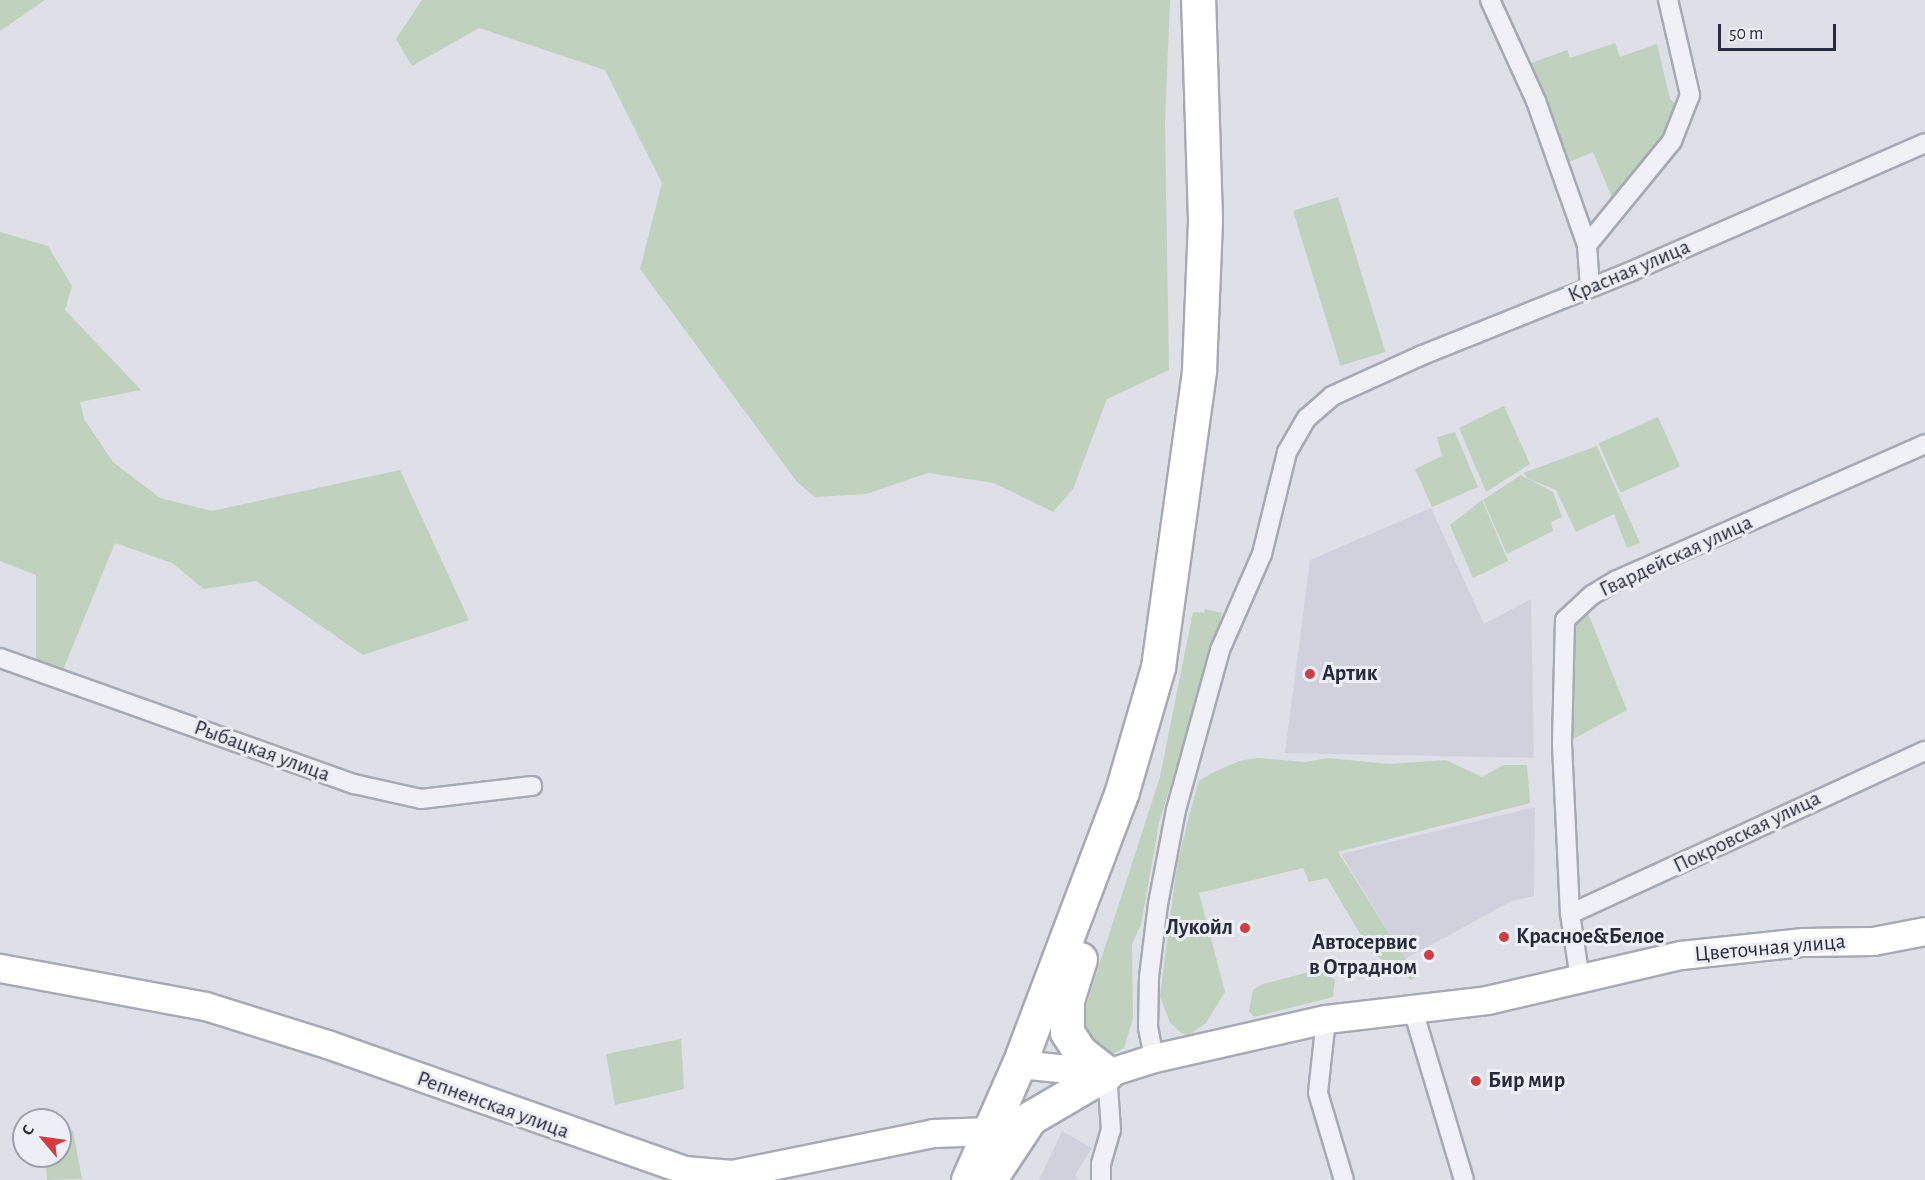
<!DOCTYPE html>
<meta charset="utf-8">
<style>
body{margin:0}
#map{position:relative;width:1925px;height:1180px;overflow:hidden;background:#dde0e7;font-family:"Alegreya Sans",sans-serif}
div>[style]{position:absolute}
.built>*{inset:0;background:#cfd2dc}
.green>*{inset:0;background:#c0d1be;transform-origin:0 0}
.roads{filter:drop-shadow(2px 0 #a6aab4) drop-shadow(-2px 0 #a6aab4) drop-shadow(0 2px #a6aab4) drop-shadow(0 -2px #a6aab4)}
.street>*{height:18px;margin:-9px;padding:0 9px;transform-origin:9px;border-radius:9px;background:#f0f1f6}
.secondary>*{height:27px;margin:-13.5px;padding:0 13.5px;transform-origin:13.5px;border-radius:13.5px;background:#fff}
.highway>*{height:33px;margin:-16.5px;padding:0 16.5px;transform-origin:16.5px;border-radius:16.5px;background:#fff}
.dots>*{width:16px;height:16px;translate:-50% -50%;box-sizing:border-box;border:3px solid #eceff5;border-radius:50%}
span{translate:-50% -50%;white-space:nowrap;text-align:center;line-height:1.15;-webkit-text-stroke:6px #eceff5;paint-order:stroke}
.street-label{font-size:22px;color:#262c3e}
.poi-label{font-size:22px;color:#262c3e;font-weight:700}
.left{translate:0 -50%;text-align:left}
.right{translate:-100% -50%;text-align:right}
.north{position:absolute;left:12px;top:1108px;width:60px;height:60px;box-sizing:border-box;background:#eceff5;border:2px solid #9da1ac;border-radius:50%;rotate:299deg;font-size:16px;font-weight:700;line-height:24px;text-align:center;color:#262c3e}
.north::after{content:'';display:block;margin:auto;width:21px;height:27px;background:#d13e40;clip-path:polygon(50% 0,100% 100%,50% 72%,0 100%)}
.scale{position:absolute;left:1718px;top:24px;width:118px;height:27px;box-sizing:border-box;border:3px solid #262c3e;border-top:0;padding-left:8px;font-size:18px;line-height:21px;white-space:nowrap;color:#262c3e;-webkit-text-stroke:4px #eceff5;paint-order:stroke}
</style>
<div id="map">
<div class="built">
<i style="clip-path:polygon(1431px 508px,1484px 624px,1531px 599px,1534px 758px,1285px 753px,1310px 560px)"></i>
<i style="clip-path:polygon(1535px 807px,1534px 896px,1512px 901px,1405px 959px,1341px 854px)"></i>
<i style="clip-path:polygon(1062px 1131px,1092px 1148px,1075px 1175px,1079px 1180px,1039px 1180px)"></i>
</div>
<div class="green">
<i style="clip-path:polygon(0 0,45px 0,0 31px)"></i>
<i style="clip-path:polygon(422px 0,1170px 0,1165px 123px,1169px 370px,1107px 399px,1073px 489px,1053px 512px,994px 483px,928px 473px,866px 494px,815px 497px,797px 482px,640px 269px,662px 183px,605px 70px,479px 28px,412px 66px,396px 39px)"></i>
<i style="clip-path:polygon(1615px 43px,1620px 57px,1657px 44px,1670px 99px,1679px 107px,1663px 141px,1615px 205px,1593px 152px,1567px 163px,1553px 121px,1526px 65px,1567px 50px,1570px 58px)"></i>
<i style="left:1338px;top:197px;width:162px;height:47px;rotate:73deg"></i>
<i style="clip-path:polygon(0 232px,48px 246px,72px 286px,65px 310px,141px 390px,80px 402px,84px 419px,113px 462px,160px 498px,212px 511px,400px 470px,469px 620px,363px 655px,256px 581px,204px 589px,172px 563px,115px 543px,63px 670px,36px 660px,36px 575px,0 561px)"></i>
<i style="clip-path:polygon(1504px 406px,1530px 464px,1486px 492px,1459px 428px)"></i>
<i style="left:1658px;top:417px;width:54px;height:65px;rotate:66deg"></i>
<i style="clip-path:polygon(1455px 432px,1478px 487px,1432px 507px,1415px 469px,1442px 456px,1437px 437px)"></i>
<i style="clip-path:polygon(1597px 446px,1640px 543px,1627px 548px,1614px 514px,1576px 532px,1556px 490px,1529px 479px,1523px 473px)"></i>
<i style="clip-path:polygon(1521px 475px,1553px 492px,1562px 517px,1551px 522px,1553px 531px,1507px 554px,1483px 500px)"></i>
<i style="clip-path:polygon(1482px 500px,1508px 561px,1473px 578px,1450px 525px)"></i>
<i style="clip-path:polygon(1205px 609px,1222px 613px,1219px 627px,1159px 823px,1141px 925px,1132px 944px,1133px 1018px,1124px 1048px,1113px 1054px,1089px 1039px,1083px 1029px,1083px 1015px,1160px 777px,1193px 612px,1204px 613px)"></i>
<i style="clip-path:polygon(1588px 613px,1627px 710px,1573px 739px,1576px 616px)"></i>
<i style="clip-path:polygon(1257px 758px,1305px 762px,1328px 758px,1389px 764px,1446px 760px,1482px 777px,1503px 765px,1527px 765px,1530px 803px,1338px 852px,1409px 965px,1415px 977px,1411px 980px,1371px 952px,1327px 878px,1309px 882px,1303px 868px,1199px 893px,1225px 992px,1206px 1023px,1189px 1035px,1183px 1034px,1170px 1023px,1160px 996px,1177px 865px,1194px 797px,1199px 781px,1210px 774px,1239px 761px)"></i>
<i style="clip-path:polygon(1320px 969px,1335px 980px,1333px 997px,1254px 1017px,1249px 1011px,1253px 990px,1263px 984px)"></i>
<i style="clip-path:polygon(681px 1039px,684px 1089px,615px 1105px,606px 1054px)"></i>
<i style="clip-path:polygon(73px 1131px,82px 1179px,47px 1180px,45px 1156px,60px 1156px,60px 1132px)"></i>
</div>
<div class="roads">
<div class="street">
<i style="left:1490px;top:0;width:111px;rotate:65.5deg"></i>
<i style="left:1536px;top:101px;width:153px;rotate:70.5deg"></i>
<i style="left:1590px;top:288px;width:43px;rotate:-94deg"></i>
<i style="left:1587px;top:245px;width:134px;rotate:-50.7deg"></i>
<i style="left:1672px;top:141px;width:49px;rotate:-68.6deg"></i>
<i style="left:1690px;top:95px;width:98px;rotate:-103deg"></i>
<i style="left:0;top:658px;width:376px;rotate:19.6deg"></i>
<i style="left:354px;top:784px;width:69px;rotate:12.6deg"></i>
<i style="left:421px;top:799px;width:112px;rotate:-6.7deg"></i>
<i style="left:1570px;top:914px;width:391px;rotate:-24.7deg"></i>
<i style="left:1580px;top:979px;width:66px;rotate:-98.7deg"></i>
<i style="left:1570px;top:914px;width:171px;rotate:-92.7deg"></i>
<i style="left:1562px;top:743px;width:123px;rotate:-88.6deg"></i>
<i style="left:1565px;top:620px;width:37px;rotate:-43deg"></i>
<i style="left:1592px;top:595px;width:29px;rotate:-31deg"></i>
<i style="left:1617px;top:580px;width:337px;rotate:-23.8deg"></i>
<i style="left:1413px;top:1010px;width:177px;rotate:73.3deg"></i>
<i style="left:1326px;top:1019px;width:74px;rotate:96.2deg"></i>
<i style="left:1318px;top:1093px;width:91px;rotate:73.4deg"></i>
<i style="left:1154px;top:1058px;width:31px;rotate:-101deg"></i>
<i style="left:1148px;top:1028px;width:51px;rotate:-88.9deg"></i>
<i style="left:1149px;top:977px;width:74px;rotate:-83deg"></i>
<i style="left:1158px;top:904px;width:96px;rotate:-79.2deg"></i>
<i style="left:1176px;top:810px;width:166px;rotate:-74.6deg"></i>
<i style="left:1220px;top:650px;width:105px;rotate:-66.4deg"></i>
<i style="left:1262px;top:554px;width:105px;rotate:-76.2deg"></i>
<i style="left:1287px;top:452px;width:39px;rotate:-60deg"></i>
<i style="left:1307px;top:418px;width:33px;rotate:-41deg"></i>
<i style="left:1332px;top:396px;width:97px;rotate:-24.4deg"></i>
<i style="left:1420px;top:356px;width:226px;rotate:-21.8deg"></i>
<i style="left:1630px;top:272px;width:322px;rotate:-23.6deg"></i>
<i style="left:1101px;top:1180px;width:16px;rotate:-90deg"></i>
<i style="left:1101px;top:1164px;width:35px;rotate:-74deg"></i>
<i style="left:1111px;top:1130px;width:57px;rotate:-94deg"></i>
</div>
<div class="secondary">
<i style="left:0;top:968px;width:208px;rotate:10.5deg"></i>
<i style="left:205px;top:1006px;width:128px;rotate:17.3deg"></i>
<i style="left:327px;top:1044px;width:379px;rotate:19.4deg"></i>
<i style="left:684px;top:1170px;width:48px;rotate:4.8deg"></i>
<i style="left:732px;top:1174px;width:205px;rotate:-11.5deg"></i>
<i style="left:933px;top:1133px;width:58px;rotate:-2deg"></i>
<i style="left:1019px;top:1064px;width:88px;rotate:5.8deg"></i>
<i style="left:1107px;top:1073px;width:49px;rotate:-17.7deg"></i>
<i style="left:1154px;top:1058px;width:176px;rotate:-12.8deg"></i>
<i style="left:1326px;top:1019px;width:162px;rotate:-6.7deg"></i>
<i style="left:1487px;top:1000px;width:199px;rotate:-13.1deg"></i>
<i style="left:1681px;top:955px;width:123px;rotate:-6.1deg"></i>
<i style="left:1803px;top:942px;width:70px;rotate:-0.8deg"></i>
<i style="left:1873px;top:941px;width:53px;rotate:-10.9deg"></i>
</div>
<div class="highway">
<i style="left:968px;top:1180px;width:127px;rotate:-66.3deg"></i>
<i style="left:1019px;top:1064px;width:292px;rotate:-69.3deg"></i>
<i style="left:1122px;top:791px;width:129px;rotate:-73.8deg"></i>
<i style="left:1158px;top:667px;width:300px;rotate:-82.1deg"></i>
<i style="left:1199px;top:370px;width:151px;rotate:-87.7deg"></i>
<i style="left:1205px;top:219px;width:219px;rotate:-91.8deg"></i>
<i style="left:989px;top:1180px;width:74px;rotate:-56.5deg"></i>
<i style="left:1030px;top:1118px;width:89px;rotate:-30.3deg"></i>
<i style="left:1107px;top:1073px;width:34px;rotate:-142deg"></i>
<i style="left:1080px;top:1052px;width:24px;rotate:-123deg"></i>
<i style="left:1067px;top:1032px;width:32px;rotate:-90deg"></i>
<i style="left:1067px;top:1000px;width:43px;rotate:-72.4deg"></i>
</div>
</div>
<div class="dots">
<i style="left:1310px;top:674px;background:#d13e40"></i>
<i style="left:1245px;top:928px;background:#d13e40"></i>
<i style="left:1504px;top:937px;background:#d13e40"></i>
<i style="left:1429px;top:955px;background:#d13e40"></i>
<i style="left:1476px;top:1081px;background:#d13e40"></i>
</div>
<div class="street-label">
<span style="left:1629px;top:271px;rotate:-23deg">Красная улица</span>
<span style="left:1676px;top:556px;rotate:-25deg">Гвардейская улица</span>
<span style="left:262px;top:751px;rotate:20deg">Рыбацкая улица</span>
<span style="left:1747px;top:832px;rotate:-26deg">Покровская улица</span>
<span style="left:1770px;top:948px;rotate:-5deg">Цветочная улица</span>
<span style="left:493px;top:1105px;rotate:20deg">Репненская улица</span>
</div>
<div class="poi-label">
<span class="left" style="left:1322px;top:674px">Артик</span>
<span class="right" style="left:1233px;top:928px">Лукойл</span>
<span class="left" style="left:1516px;top:937px">Красное&amp;Белое</span>
<span class="right" style="left:1417px;top:955px">Автосервис<br>в Отрадном</span>
<span class="left" style="left:1488px;top:1081px">Бир мир</span>
</div>
<div class="north">С</div>
<div class="scale">50 m</div>
</div>
